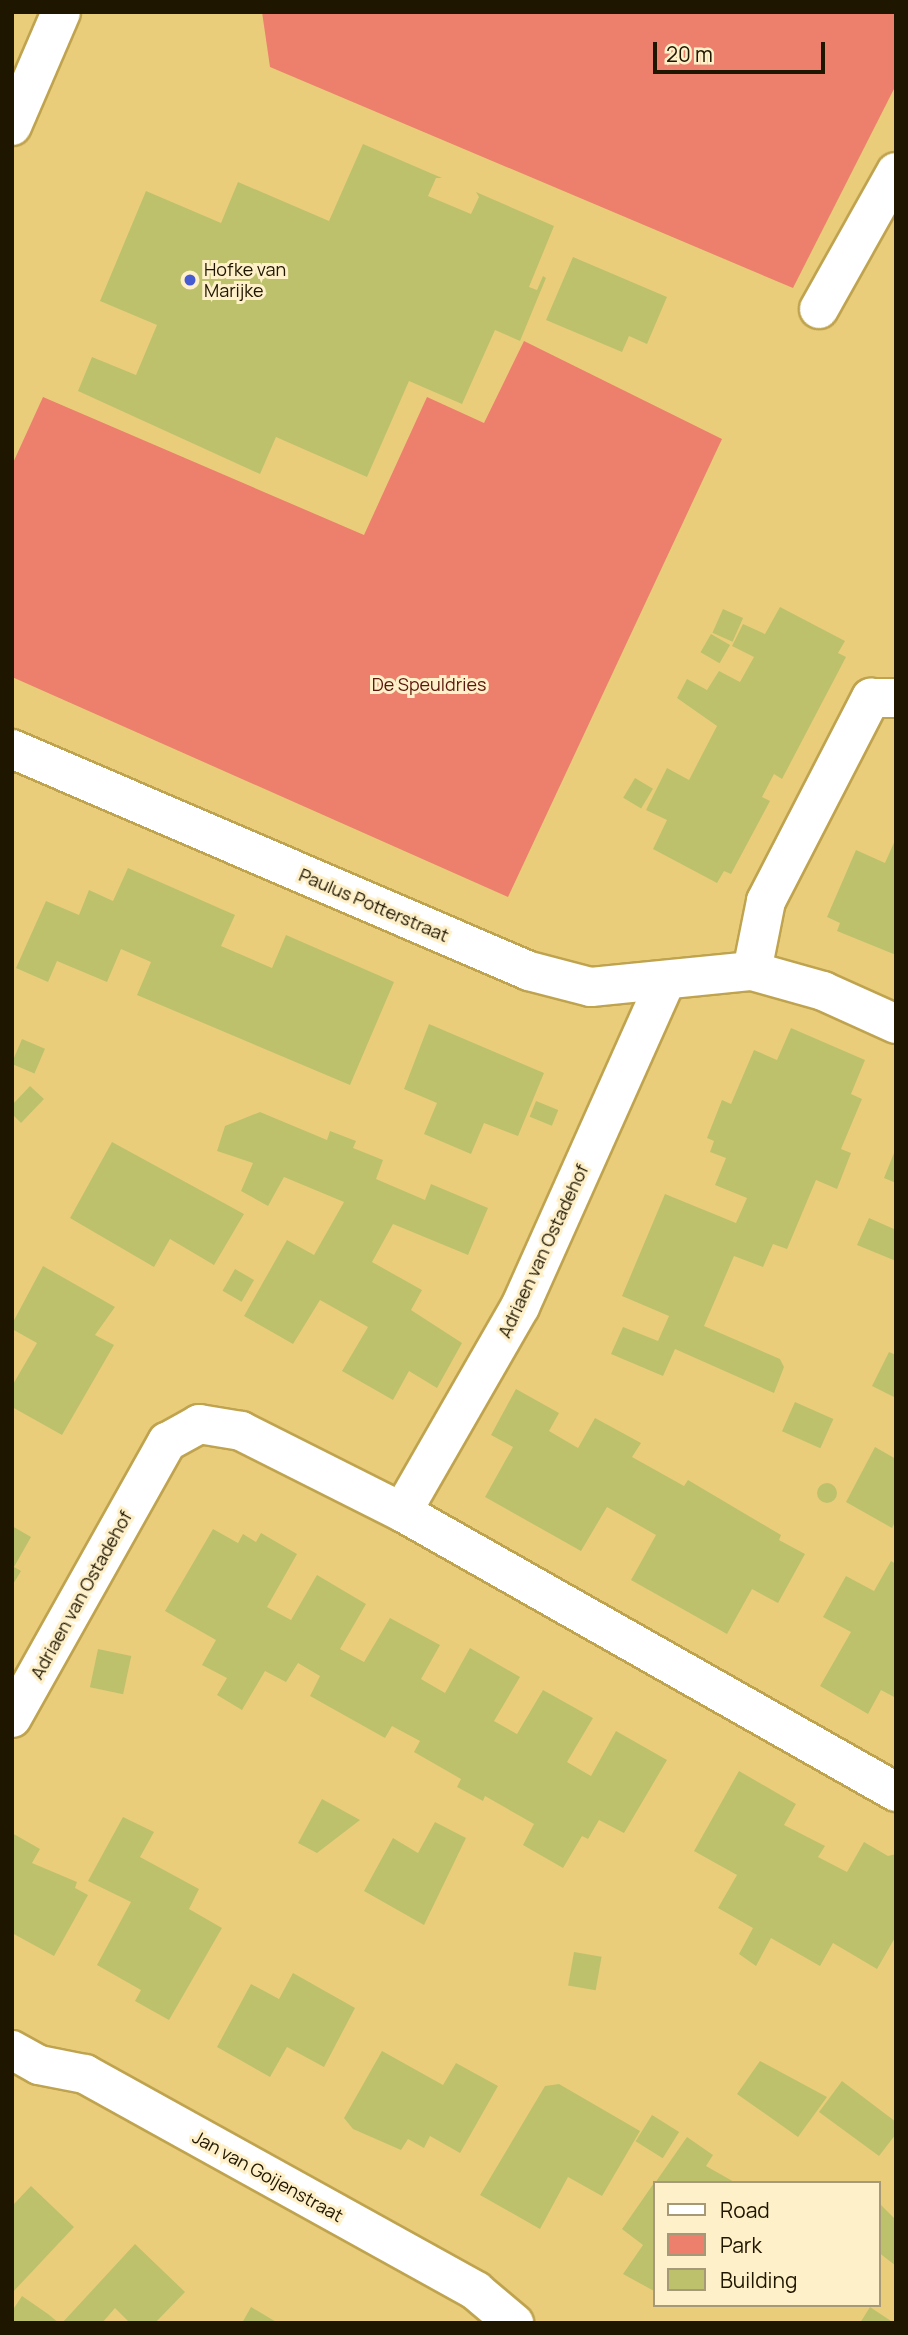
<!DOCTYPE html>
<style>
body{margin:0}
#map{position:relative;width:908px;height:2335px;overflow:hidden;background:#eacd7a;font-family:Manrope,sans-serif}
div>[style]{position:absolute}
.green>*{inset:0;background:#ec806d}
.building>*{inset:0;background:#bdc16c;transform-origin:0 0}
.round{border-radius:50%}
.roads{filter:drop-shadow(2px 0 #bfa34f) drop-shadow(-2px 0 #bfa34f) drop-shadow(0 2px #bfa34f) drop-shadow(0 -2px #bfa34f)}
.street>*{height:38px;margin:-19px;padding:0 19px;transform-origin:19px;border-radius:19px;background:#fff}
.dots>*{width:19px;height:19px;translate:-50% -50%;box-sizing:border-box;border:4px solid #fef0c8;border-radius:50%}
span{translate:-50% -50%;white-space:nowrap;text-align:center;line-height:1.15;-webkit-text-stroke:6px #fef0c8;paint-order:stroke}
.poi-label{font-size:18px;color:#1f1600}
.left{translate:0 -50%;text-align:left}
.park-label{font-size:18px;color:#5a160c}
.street-label{font-size:18px;color:#1f1600}
.frame{position:absolute;inset:0;border:14px solid #1f1600;pointer-events:none}
.legend{position:absolute;left:653px;top:2181px;width:228px;height:126px;box-sizing:border-box;background:#fef0c8;border:2px solid #a59978;margin:0;padding:9px 12px;list-style:none;font-size:21px;color:#1f1600}
.legend li{display:flex;align-items:center;gap:14px;height:35px}
.legend b{width:35px;border:2px solid #a59978}
.scale{position:absolute;left:653px;top:42px;width:172px;height:32px;box-sizing:border-box;border:4px solid #1f1600;border-top:0;padding-left:9px;font-size:21px;line-height:24px;white-space:nowrap;color:#1f1600;-webkit-text-stroke:5px #fef0c8;paint-order:stroke}
</style>
<div id="map">
<div class="green">
<i style="clip-path:polygon(262px 12px,896px 12px,896px 85px,793px 288px,270px 67px)"></i>
<i style="clip-path:polygon(524px 341px,722px 439px,508px 897px,12px 677px,12px 465px,43px 397px,364px 535px,427px 397px,484px 423px)"></i>
</div>
<div class="building">
<i style="clip-path:polygon(363px 144px,442px 178px,436px 178px,428px 196px,471px 214px,479px 197px,476px 192px,554px 226px,529px 287px,537px 290px,543px 276px,546px 278px,520px 341px,495px 330px,462px 404px,409px 381px,367px 477px,276px 437px,260px 474px,78px 391px,92px 357px,136px 375px,157px 325px,100px 301px,146px 191px,221px 223px,238px 182px,329px 221px)"></i>
<i style="clip-path:polygon(573px 257px,667px 297px,647px 344px,629px 336px,622px 352px,546px 320px)"></i>
<i style="clip-path:polygon(780px 607px,845px 641px,838px 653px,846px 657px,782px 779px,774px 774px,762px 797px,770px 801px,731px 874px,724px 871px,717px 883px,653px 849px,667px 820px,646px 810px,667px 768px,689px 780px,717px 726px,677px 698px,687px 679px,707px 690px,719px 671px,740px 682px,754px 657px,732px 646px,743px 624px,765px 634px)"></i>
<i style="left:723px;top:609px;width:22px;height:26px;rotate:24deg"></i>
<i style="left:711px;top:634px;width:22px;height:21px;rotate:30deg"></i>
<i style="left:635px;top:778px;width:21px;height:23px;rotate:31deg"></i>
<i style="clip-path:polygon(896px 838px,896px 955px,837px 931px,840px 923px,827px 917px,856px 850px,885px 863px)"></i>
<i style="clip-path:polygon(128px 868px,235px 915px,221px 946px,272px 968px,286px 935px,394px 982px,350px 1085px,137px 995px,151px 962px,121px 949px,107px 982px,57px 961px,48px 982px,16px 968px,46px 901px,79px 915px,89px 890px,113px 901px)"></i>
<i style="clip-path:polygon(429px 1024px,544px 1073px,518px 1136px,484px 1123px,471px 1154px,424px 1134px,437px 1103px,404px 1089px)"></i>
<i style="clip-path:polygon(791px 1028px,865px 1060px,851px 1094px,862px 1099px,841px 1149px,851px 1153px,837px 1189px,816px 1180px,787px 1249px,773px 1244px,763px 1267px,734px 1256px,704px 1326px,780px 1359px,784px 1367px,774px 1393px,675px 1349px,663px 1376px,611px 1354px,623px 1327px,658px 1341px,669px 1316px,622px 1296px,665px 1194px,736px 1223px,747px 1198px,715px 1185px,726px 1158px,710px 1152px,714px 1141px,707px 1138px,722px 1100px,731px 1104px,754px 1050px,777px 1060px)"></i>
<i style="left:22px;top:1039px;width:25px;height:27px;rotate:23deg"></i>
<i style="clip-path:polygon(30px 1086px,44px 1099px,21px 1123px,12px 1114px,12px 1105px)"></i>
<i style="left:536px;top:1101px;width:24px;height:17px;rotate:22deg"></i>
<i style="clip-path:polygon(260px 1112px,327px 1140px,330px 1131px,356px 1141px,353px 1148px,383px 1160px,376px 1179px,425px 1200px,431px 1184px,488px 1208px,468px 1255px,393px 1224px,372px 1262px,422px 1290px,411px 1310px,462px 1343px,437px 1388px,409px 1371px,393px 1400px,342px 1371px,368px 1327px,320px 1300px,293px 1344px,244px 1316px,287px 1240px,314px 1255px,344px 1202px,284px 1177px,268px 1206px,241px 1191px,253px 1163px,217px 1151px,225px 1126px)"></i>
<i style="clip-path:polygon(112px 1142px,244px 1214px,214px 1265px,170px 1239px,154px 1267px,70px 1218px)"></i>
<i style="clip-path:polygon(896px 1148px,896px 1183px,884px 1178px)"></i>
<i style="clip-path:polygon(869px 1218px,894px 1229px,896px 1224px,896px 1261px,857px 1245px)"></i>
<i style="clip-path:polygon(43px 1266px,115px 1307px,95px 1335px,114px 1345px,62px 1435px,12px 1407px,12px 1386px,37px 1343px,12px 1329px,12px 1324px)"></i>
<i style="left:235px;top:1269px;width:22px;height:25px;rotate:30deg"></i>
<i style="clip-path:polygon(889px 1352px,896px 1355px,896px 1398px,872px 1386px)"></i>
<i style="clip-path:polygon(516px 1389px,559px 1413px,549px 1431px,578px 1448px,595px 1418px,641px 1443px,632px 1457px,684px 1486px,688px 1480px,781px 1535px,779px 1540px,805px 1554px,778px 1603px,752px 1589px,727px 1634px,631px 1580px,656px 1535px,607px 1507px,581px 1551px,485px 1497px,513px 1447px,491px 1435px)"></i>
<i style="left:795px;top:1402px;width:42px;height:32px;rotate:24deg"></i>
<i style="clip-path:polygon(875px 1447px,896px 1459px,896px 1520px,892px 1528px,846px 1502px)"></i>
<i class="round" style="left:817px;top:1483px;width:20px;height:20px"></i>
<i style="clip-path:polygon(12px 1526px,31px 1537px,14px 1567px,21px 1571px,12px 1586px)"></i>
<i style="clip-path:polygon(213px 1529px,238px 1543px,243px 1534px,256px 1542px,261px 1533px,297px 1554px,267px 1607px,291px 1620px,317px 1575px,366px 1604px,340px 1649px,364px 1662px,390px 1618px,440px 1645px,421px 1679px,445px 1693px,470px 1648px,520px 1677px,494px 1721px,517px 1734px,543px 1690px,593px 1718px,567px 1762px,591px 1776px,616px 1731px,667px 1760px,624px 1833px,599px 1820px,588px 1839px,582px 1836px,563px 1868px,523px 1845px,534px 1824px,485px 1796px,483px 1801px,457px 1787px,461px 1779px,414px 1752px,420px 1741px,392px 1726px,385px 1738px,310px 1696px,320px 1676px,298px 1663px,286px 1682px,265px 1671px,242px 1710px,217px 1695px,227px 1678px,202px 1665px,216px 1640px,165px 1611px)"></i>
<i style="clip-path:polygon(891px 1561px,896px 1564px,896px 1698px,881px 1690px,868px 1714px,820px 1686px,851px 1632px,823px 1617px,846px 1576px,874px 1591px)"></i>
<i style="left:98px;top:1649px;width:34px;height:39px;rotate:12deg"></i>
<i style="clip-path:polygon(739px 1771px,796px 1804px,784px 1825px,825px 1846px,818px 1857px,847px 1872px,864px 1842px,888px 1856px,896px 1854px,896px 1936px,877px 1969px,833px 1943px,820px 1966px,771px 1938px,756px 1966px,739px 1954px,753px 1928px,718px 1908px,737px 1875px,694px 1851px)"></i>
<i style="clip-path:polygon(322px 1799px,360px 1820px,317px 1853px,298px 1843px)"></i>
<i style="clip-path:polygon(123px 1817px,154px 1832px,140px 1857px,199px 1889px,189px 1909px,222px 1928px,169px 2020px,135px 2001px,141px 1990px,97px 1965px,131px 1902px,88px 1881px)"></i>
<i style="clip-path:polygon(435px 1822px,466px 1838px,424px 1925px,364px 1891px,393px 1838px,418px 1853px)"></i>
<i style="clip-path:polygon(12px 1833px,40px 1849px,32px 1863px,77px 1882px,75px 1888px,88px 1895px,54px 1956px,12px 1933px)"></i>
<i style="left:574px;top:1952px;width:28px;height:34px;rotate:10deg"></i>
<i style="clip-path:polygon(293px 1973px,355px 2008px,324px 2067px,287px 2047px,270px 2077px,217px 2047px,251px 1984px,279px 1999px)"></i>
<i style="clip-path:polygon(382px 2051px,443px 2085px,456px 2063px,498px 2086px,460px 2153px,430px 2136px,424px 2148px,408px 2139px,401px 2150px,353px 2129px,344px 2118px)"></i>
<i style="clip-path:polygon(760px 2061px,827px 2097px,798px 2137px,737px 2094px)"></i>
<i style="clip-path:polygon(842px 2081px,896px 2122px,896px 2134px,879px 2156px,819px 2112px)"></i>
<i style="clip-path:polygon(559px 2084px,640px 2131px,602px 2196px,568px 2177px,540px 2229px,480px 2195px,545px 2086px)"></i>
<i style="left:652px;top:2115px;width:32px;height:31px;rotate:32deg"></i>
<i style="clip-path:polygon(687px 2137px,713px 2155px,706px 2166px,736px 2183px,655px 2183px)"></i>
<i style="clip-path:polygon(654px 2183px,654px 2291px,623px 2274px,643px 2245px,622px 2229px)"></i>
<i style="clip-path:polygon(31px 2186px,74px 2227px,12px 2293px,12px 2206px)"></i>
<i style="clip-path:polygon(881px 2205px,896px 2220px,896px 2266px,878px 2252px)"></i>
<i style="clip-path:polygon(135px 2244px,185px 2292px,155px 2323px,130px 2323px,115px 2308px,102px 2323px,62px 2323px)"></i>
<i style="clip-path:polygon(22px 2296px,48px 2314px,59px 2323px,12px 2323px,12px 2311px)"></i>
<i style="clip-path:polygon(251px 2307px,278px 2323px,242px 2323px)"></i>
<i style="clip-path:polygon(870px 2307px,894px 2323px,860px 2323px)"></i>
</div>
<div class="roads">
<div class="street">
<i style="left:12px;top:126px;width:124px;rotate:-66.7deg"></i>
<i style="left:819px;top:309px;width:157px;rotate:-60.7deg"></i>
<i style="left:12px;top:749px;width:563px;rotate:23.24deg"></i>
<i style="left:529px;top:971px;width:64px;rotate:14.5deg"></i>
<i style="left:591px;top:987px;width:162px;rotate:-5.7deg"></i>
<i style="left:752px;top:971px;width:74px;rotate:15.7deg"></i>
<i style="left:823px;top:991px;width:80px;rotate:24.3deg"></i>
<i style="left:752px;top:971px;width:71px;rotate:-78.7deg"></i>
<i style="left:766px;top:901px;width:229px;rotate:-62.7deg"></i>
<i style="left:871px;top:698px;width:25px"></i>
<i style="left:402px;top:1512px;width:237px;rotate:-60.1deg"></i>
<i style="left:520px;top:1307px;width:358px;rotate:-65.9deg"></i>
<i style="left:12px;top:1718px;width:317px;rotate:-60.7deg"></i>
<i style="left:167px;top:1442px;width:37px;rotate:-29deg"></i>
<i style="left:199px;top:1424px;width:43px;rotate:9.5deg"></i>
<i style="left:241px;top:1431px;width:180px;rotate:26.7deg"></i>
<i style="left:402px;top:1512px;width:568px;rotate:29.54deg"></i>
<i style="left:12px;top:2050px;width:31px;rotate:29deg"></i>
<i style="left:39px;top:2065px;width:47px;rotate:11.1deg"></i>
<i style="left:85px;top:2074px;width:447px;rotate:29deg"></i>
<i style="left:476px;top:2291px;width:50px;rotate:40.1deg"></i>
</div>
</div>
<div class="dots">
<i style="left:190px;top:280px;background:#475cd0"></i>
</div>
<div class="poi-label">
<span class="left" style="left:204px;top:280px">Hofke van<br>Marijke</span>
</div>
<div class="park-label">
<span style="left:429px;top:684px">De Speuldries</span>
</div>
<div class="street-label">
<span style="left:374px;top:905px;rotate:23deg">Paulus Potterstraat</span>
<span style="left:543px;top:1251px;rotate:-65deg">Adriaen van Ostadehof</span>
<span style="left:81px;top:1595px;rotate:-61deg">Adriaen van Ostadehof</span>
<span style="left:268px;top:2176px;rotate:29deg">Jan van Goijenstraat</span>
</div>
<div class="frame"></div>
<ul class="legend">
<li><b style="height:9px;background:#fff"></b>Road</li>
<li><b style="height:19px;background:#ec806d"></b>Park</li>
<li><b style="height:19px;background:#bdc16c"></b>Building</li>
</ul>
<div class="scale">20 m</div>
</div>
